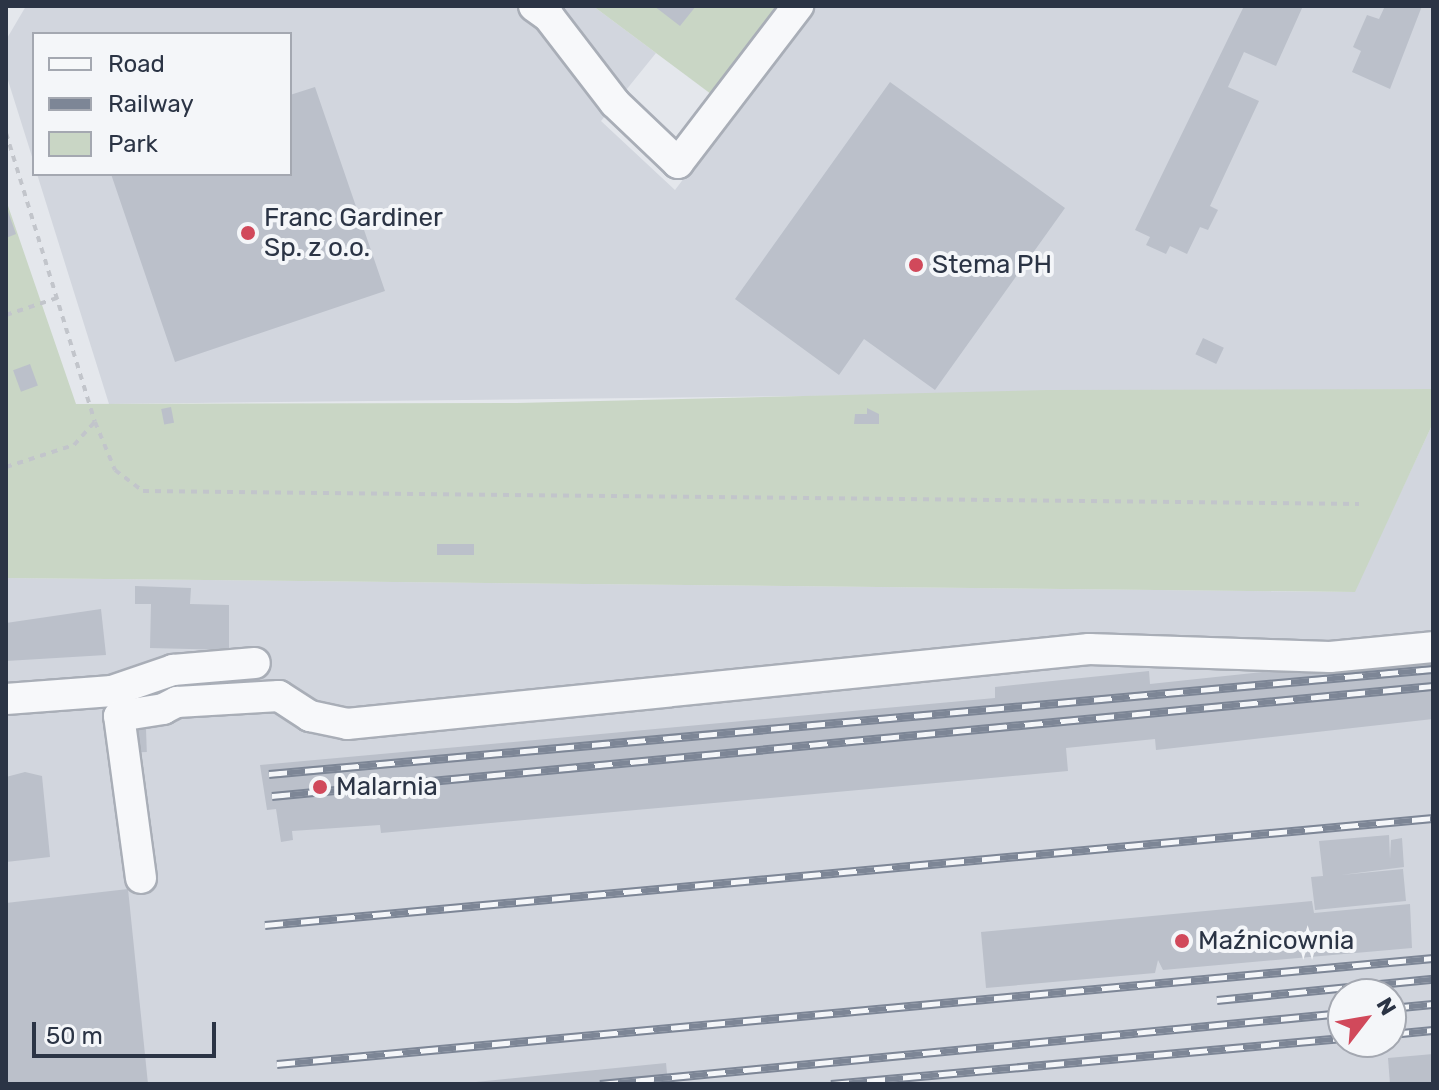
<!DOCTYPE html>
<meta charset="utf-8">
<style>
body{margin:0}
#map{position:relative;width:1439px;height:1090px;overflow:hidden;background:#e4e7ec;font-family:Rubik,sans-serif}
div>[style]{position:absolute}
.built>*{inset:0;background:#d2d6de}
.green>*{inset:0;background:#c9d6c5}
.building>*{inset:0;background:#bbc0ca;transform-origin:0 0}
.path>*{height:4px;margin-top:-2px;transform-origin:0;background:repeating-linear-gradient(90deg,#c2c5cb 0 6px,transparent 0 12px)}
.roads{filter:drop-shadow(2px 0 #a9aeb7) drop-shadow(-2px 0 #a9aeb7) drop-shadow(0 2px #a9aeb7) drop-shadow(0 -2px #a9aeb7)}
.minor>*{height:30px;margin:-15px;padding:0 15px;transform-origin:15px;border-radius:15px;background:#f7f8fa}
.rail>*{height:9px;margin-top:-4.5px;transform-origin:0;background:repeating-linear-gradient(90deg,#f4f6f9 0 18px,#7d8696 0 36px);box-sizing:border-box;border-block:2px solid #7d8696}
.dots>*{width:22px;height:22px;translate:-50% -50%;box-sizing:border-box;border:4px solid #f4f6f9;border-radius:50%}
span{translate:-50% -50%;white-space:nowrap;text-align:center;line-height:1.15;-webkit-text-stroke:8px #f4f6f9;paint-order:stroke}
.poi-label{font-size:26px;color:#2b3445}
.left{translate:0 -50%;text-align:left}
.frame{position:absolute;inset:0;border:8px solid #2b3445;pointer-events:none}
.legend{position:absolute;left:32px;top:32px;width:260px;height:144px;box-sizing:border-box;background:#f4f6f9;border:2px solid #a4a8b1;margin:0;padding:10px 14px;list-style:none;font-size:24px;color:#2b3445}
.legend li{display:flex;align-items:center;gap:16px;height:40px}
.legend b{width:40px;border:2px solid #a4a8b1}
.north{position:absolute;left:1327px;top:978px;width:80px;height:80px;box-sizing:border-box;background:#f4f6f9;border:2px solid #a4a8b1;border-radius:50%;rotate:59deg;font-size:22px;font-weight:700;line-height:32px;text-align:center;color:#2b3445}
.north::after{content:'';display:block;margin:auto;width:28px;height:36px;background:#d1495b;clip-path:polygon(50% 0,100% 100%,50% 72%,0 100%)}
.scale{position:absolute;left:32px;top:1022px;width:184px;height:36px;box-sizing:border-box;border:4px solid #2b3445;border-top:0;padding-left:10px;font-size:24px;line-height:28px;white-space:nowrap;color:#2b3445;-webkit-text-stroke:6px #f4f6f9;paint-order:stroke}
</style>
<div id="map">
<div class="built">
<i style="clip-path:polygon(26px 6px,593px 6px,656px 53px,601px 121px,675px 190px,814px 6px,1433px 6px,1433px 389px,109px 404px,37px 174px,290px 174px,290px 34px,34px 34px,34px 163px,6px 74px,6px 40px)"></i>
<i style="clip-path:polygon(evenodd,1433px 423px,1433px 1084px,6px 1084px,6px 578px,1354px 592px,1433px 423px,1343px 994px,1391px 994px,1391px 1042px,1343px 1042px,1343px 994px)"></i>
</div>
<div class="green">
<i style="clip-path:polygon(593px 6px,782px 6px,715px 97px)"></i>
<i style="clip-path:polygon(6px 200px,76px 404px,517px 403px,1047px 390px,1433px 389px,1433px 423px,1355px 592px,6px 578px)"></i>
</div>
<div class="building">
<i style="clip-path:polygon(654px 6px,696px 6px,680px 26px)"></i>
<i style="clip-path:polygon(1244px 6px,1303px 6px,1276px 66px,1244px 52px,1228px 87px,1259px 101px,1210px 206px,1218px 210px,1208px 230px,1200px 227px,1187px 254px,1170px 246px,1166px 254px,1146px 245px,1150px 237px,1135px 230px)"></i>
<i style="clip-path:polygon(1385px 6px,1422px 6px,1390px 89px,1352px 72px,1361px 51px,1353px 47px,1367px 15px,1379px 19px)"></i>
<i style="clip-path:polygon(890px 82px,1065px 208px,935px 390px,864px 339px,839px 375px,735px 299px)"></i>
<i style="clip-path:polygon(315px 87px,385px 291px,175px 362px,111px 174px,290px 174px,290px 95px)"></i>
<i style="clip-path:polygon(6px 206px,16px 234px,6px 238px)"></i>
<i style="left:1203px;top:338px;width:23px;height:18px;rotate:25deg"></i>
<i style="left:30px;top:364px;width:23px;height:18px;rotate:70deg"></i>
<i style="left:171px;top:407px;width:16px;height:10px;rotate:79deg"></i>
<i style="clip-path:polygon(867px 408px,879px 414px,879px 424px,854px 424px,855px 414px,867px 414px)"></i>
<i style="left:437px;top:544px;width:37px;height:11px"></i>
<i style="clip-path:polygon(135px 586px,191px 588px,190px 604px,229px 605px,229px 650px,150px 648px,151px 604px,135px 604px)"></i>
<i style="clip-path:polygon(101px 609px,106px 655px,6px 661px,6px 623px)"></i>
<i style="clip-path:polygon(1433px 654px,1433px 719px,1156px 750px,1155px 739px,1066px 748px,1068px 771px,1002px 777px,381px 833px,380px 825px,292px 831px,293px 840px,281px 842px,276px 809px,267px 810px,260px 765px,995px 698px,995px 687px,1149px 671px,1150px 684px)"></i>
<i style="left:146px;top:729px;width:23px;height:20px;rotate:88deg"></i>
<i style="clip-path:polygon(25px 772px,42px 776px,50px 857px,6px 862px,6px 777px)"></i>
<i style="clip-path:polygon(1389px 835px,1390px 859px,1391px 840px,1402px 838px,1404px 867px,1341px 875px,1403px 869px,1406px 901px,1315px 910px,1311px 877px,1323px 876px,1319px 841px)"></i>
<i style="clip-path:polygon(128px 889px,148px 1084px,6px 1084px,6px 903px)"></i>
<i style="clip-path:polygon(1312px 901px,1314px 913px,1410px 904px,1412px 948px,1163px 970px,1158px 960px,1155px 973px,986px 988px,981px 932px)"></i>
<i style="clip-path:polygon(1433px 1054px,1433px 1084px,1390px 1084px,1388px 1058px)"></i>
<i style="clip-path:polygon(666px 1063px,668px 1084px,476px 1084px,476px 1082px)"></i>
</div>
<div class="path">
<i style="left:6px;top:133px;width:302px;rotate:72.9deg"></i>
<i style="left:95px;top:422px;width:52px;rotate:67.4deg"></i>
<i style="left:115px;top:470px;width:35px;rotate:37deg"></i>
<i style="left:143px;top:491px;width:1216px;rotate:0.61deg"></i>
<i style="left:6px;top:315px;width:54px;rotate:-18.4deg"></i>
<i style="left:6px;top:467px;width:71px;rotate:-17.9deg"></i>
<i style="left:74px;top:445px;width:31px;rotate:-48deg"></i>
</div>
<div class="roads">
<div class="minor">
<i style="left:534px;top:6px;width:19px;rotate:36deg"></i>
<i style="left:549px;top:17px;width:108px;rotate:52.5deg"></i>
<i style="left:615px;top:103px;width:87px;rotate:43.6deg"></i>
<i style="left:678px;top:163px;width:198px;rotate:-52.6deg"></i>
<i style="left:6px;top:699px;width:106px;rotate:-4.3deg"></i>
<i style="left:112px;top:691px;width:65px;rotate:-19deg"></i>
<i style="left:173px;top:670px;width:82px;rotate:-4.9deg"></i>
<i style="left:141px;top:878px;width:163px;rotate:-97.7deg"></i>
<i style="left:119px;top:716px;width:45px;rotate:-9deg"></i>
<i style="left:163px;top:709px;width:16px;rotate:-27deg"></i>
<i style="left:177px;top:702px;width:102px;rotate:-3.4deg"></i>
<i style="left:279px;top:696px;width:37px;rotate:33deg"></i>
<i style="left:310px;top:716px;width:38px;rotate:12deg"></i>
<i style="left:347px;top:724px;width:746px;rotate:-5.77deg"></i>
<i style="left:1089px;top:649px;width:241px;rotate:1.9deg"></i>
<i style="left:1330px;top:657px;width:103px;rotate:-5.5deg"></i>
</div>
</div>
<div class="rail">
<i style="left:269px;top:774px;width:1169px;rotate:-5.15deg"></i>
<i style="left:272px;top:796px;width:1166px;rotate:-5.41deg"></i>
<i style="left:265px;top:925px;width:1173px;rotate:-5.23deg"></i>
<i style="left:1217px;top:1000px;width:217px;rotate:-5.6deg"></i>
<i style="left:1391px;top:1008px;width:42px;rotate:-5.4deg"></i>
<i style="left:1391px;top:1034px;width:42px;rotate:-5.4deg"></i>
<i style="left:277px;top:1064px;width:1161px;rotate:-5.24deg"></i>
<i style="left:600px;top:1084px;width:746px;rotate:-5.46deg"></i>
<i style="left:831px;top:1084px;width:514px;rotate:-5.13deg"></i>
</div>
<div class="dots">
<i style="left:248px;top:233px;background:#d1495b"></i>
<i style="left:916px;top:265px;background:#d1495b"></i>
<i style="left:320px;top:787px;background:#d1495b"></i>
<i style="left:1182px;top:941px;background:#d1495b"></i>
</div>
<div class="poi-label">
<span class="left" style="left:264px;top:233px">Franc Gardiner<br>Sp. z o.o.</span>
<span class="left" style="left:932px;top:265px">Stema PH</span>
<span class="left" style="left:336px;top:787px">Malarnia</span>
<span class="left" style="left:1198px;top:941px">Maźnicownia</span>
</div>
<div class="frame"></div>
<ul class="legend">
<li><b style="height:10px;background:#f7f8fa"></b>Road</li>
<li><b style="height:10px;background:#7d8696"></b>Railway</li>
<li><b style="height:22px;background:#c9d6c5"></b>Park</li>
</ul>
<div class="north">N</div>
<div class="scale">50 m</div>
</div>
